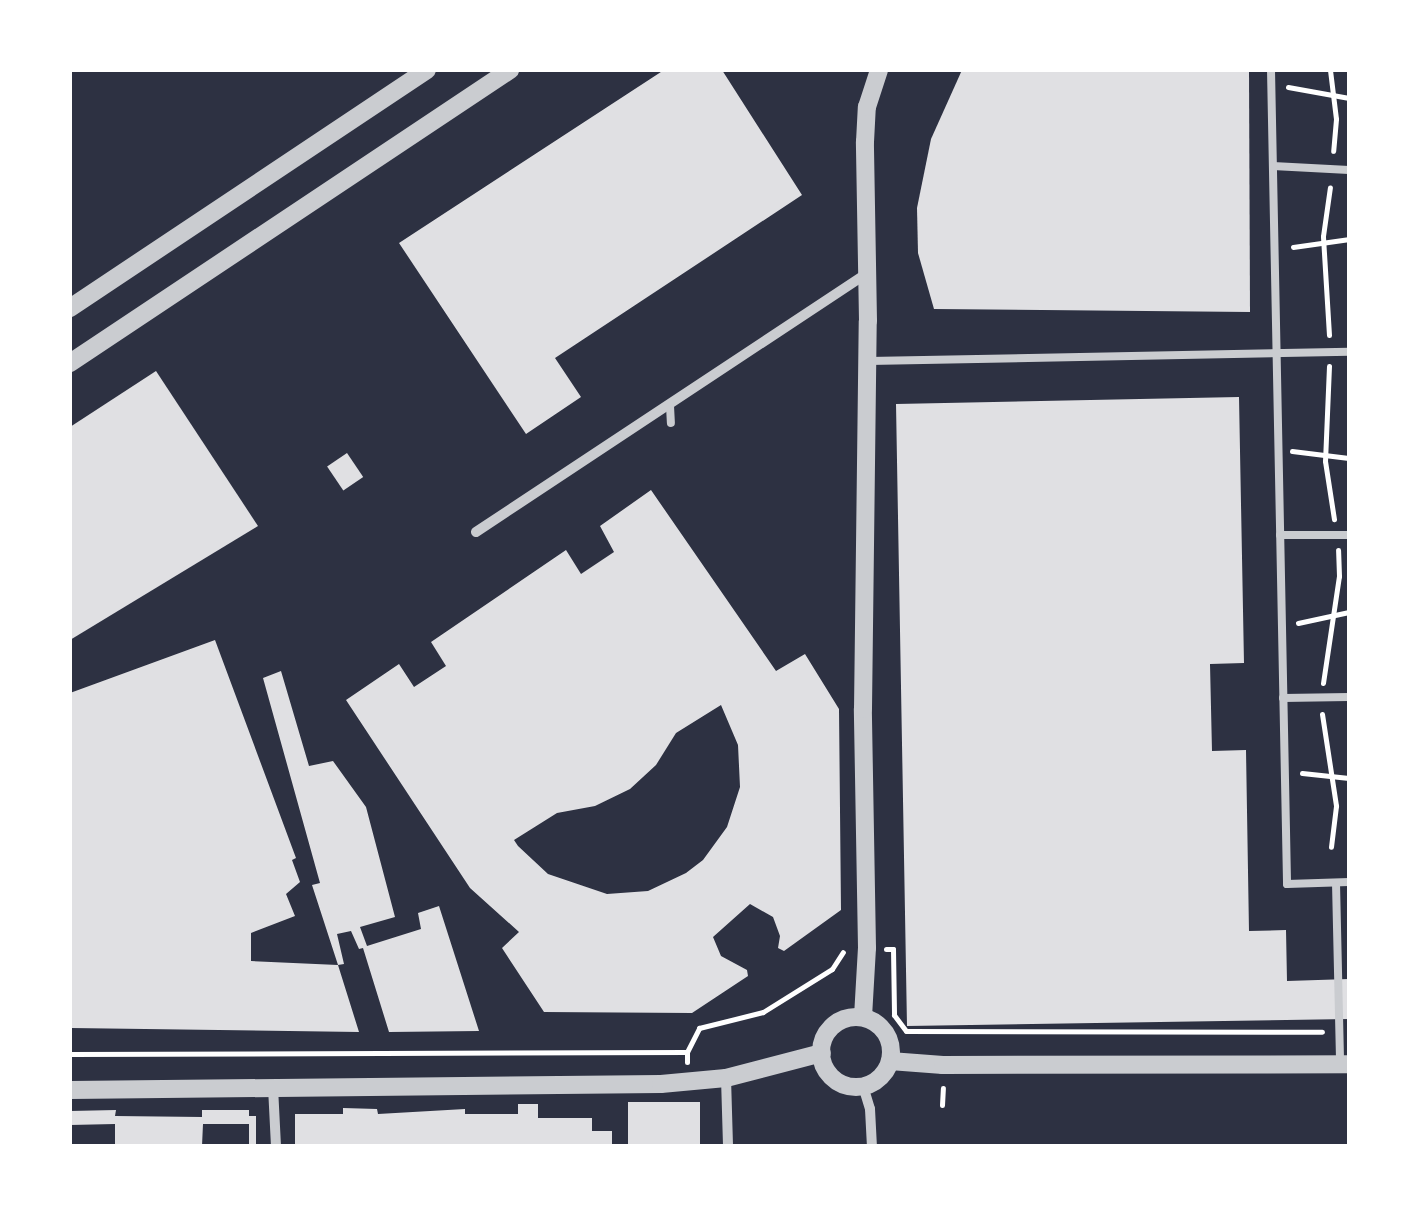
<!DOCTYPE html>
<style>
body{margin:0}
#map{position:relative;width:1419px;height:1216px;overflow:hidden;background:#2d3142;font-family:Merriweather,serif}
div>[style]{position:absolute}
.building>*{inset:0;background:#e0e0e3;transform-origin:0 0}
.path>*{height:5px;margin:-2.5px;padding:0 2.5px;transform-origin:2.5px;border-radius:2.5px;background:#fff}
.service>*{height:8px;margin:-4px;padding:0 4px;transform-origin:4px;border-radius:4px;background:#caccd0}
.minor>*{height:10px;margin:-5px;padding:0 5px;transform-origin:5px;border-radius:5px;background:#caccd0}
.tertiary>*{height:18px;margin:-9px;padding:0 9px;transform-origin:9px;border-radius:9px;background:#caccd0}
.tertiary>.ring{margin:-9px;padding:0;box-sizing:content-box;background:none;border:18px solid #caccd0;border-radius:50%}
span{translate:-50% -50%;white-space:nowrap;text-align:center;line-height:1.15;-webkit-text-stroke:9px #fff;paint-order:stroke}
.frame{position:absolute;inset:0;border:72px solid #fff;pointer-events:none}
</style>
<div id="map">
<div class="building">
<i style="clip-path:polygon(664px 70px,722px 70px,802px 195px,555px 358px,581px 397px,526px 434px,399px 243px)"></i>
<i style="clip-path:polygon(962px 70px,1249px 70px,1250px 312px,934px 309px,918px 253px,917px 208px,931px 139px)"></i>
<i style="clip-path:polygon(156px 371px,258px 526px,70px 640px,70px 427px)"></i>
<i style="clip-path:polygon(1239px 397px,1244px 663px,1210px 664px,1212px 751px,1246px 750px,1249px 931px,1286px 930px,1287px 981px,1349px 979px,1349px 1019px,907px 1026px,896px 404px)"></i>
<i style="left:347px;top:453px;width:29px;height:24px;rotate:56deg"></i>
<i style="clip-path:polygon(evenodd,651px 490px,776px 671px,805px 654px,839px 709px,841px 910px,784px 951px,778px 948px,780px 936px,773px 917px,750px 904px,713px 937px,721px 956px,747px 970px,748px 976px,692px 1013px,544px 1012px,502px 948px,519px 932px,470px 888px,346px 700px,399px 664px,414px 687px,446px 666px,431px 642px,566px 550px,581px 574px,614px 552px,600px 526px,651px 490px,721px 705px,738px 745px,740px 787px,727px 827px,703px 860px,686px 873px,648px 891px,607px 894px,548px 874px,518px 846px,514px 840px,557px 813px,595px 806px,630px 789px,656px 765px,676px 733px,721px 705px)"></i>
<i style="clip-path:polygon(215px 640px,296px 858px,292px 860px,300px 882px,286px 894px,295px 916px,251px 933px,251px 961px,338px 965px,359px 1032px,71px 1028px,70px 693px)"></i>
<i style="clip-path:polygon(281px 671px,309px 766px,333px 761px,366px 807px,395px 917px,360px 927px,367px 946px,421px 929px,418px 913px,439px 906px,479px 1031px,389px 1032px,363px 948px,359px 949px,351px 931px,337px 934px,344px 964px,338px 965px,312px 885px,320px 883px,263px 678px)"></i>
<i style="left:628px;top:1102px;width:72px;height:44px"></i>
<i style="clip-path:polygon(518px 1104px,538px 1104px,538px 1118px,592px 1118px,592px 1131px,612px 1131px,612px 1146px,295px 1146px,295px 1114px,343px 1114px,343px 1108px,377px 1109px,378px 1114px,465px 1109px,465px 1114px,518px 1114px)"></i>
<i style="clip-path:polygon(116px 1110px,115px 1116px,202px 1117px,202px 1110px,249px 1110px,249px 1116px,256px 1116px,256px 1146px,249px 1146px,249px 1124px,203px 1124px,202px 1146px,115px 1146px,115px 1124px,70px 1125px,70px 1111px)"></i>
</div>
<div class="path">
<i style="left:1330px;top:70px;width:49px;rotate:83deg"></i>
<i style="left:1336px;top:119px;width:32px;rotate:95deg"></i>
<i style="left:1288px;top:87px;width:62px;rotate:10.2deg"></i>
<i style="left:1293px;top:247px;width:57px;rotate:-8.1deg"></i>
<i style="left:1329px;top:335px;width:99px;rotate:-93.5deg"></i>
<i style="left:1323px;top:236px;width:49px;rotate:-81.9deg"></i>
<i style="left:1329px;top:366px;width:95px;rotate:92.4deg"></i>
<i style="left:1325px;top:461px;width:59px;rotate:81.2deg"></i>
<i style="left:1292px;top:451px;width:57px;rotate:7deg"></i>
<i style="left:1298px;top:623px;width:52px;rotate:-12.2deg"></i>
<i style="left:1323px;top:683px;width:108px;rotate:-81.5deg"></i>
<i style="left:1339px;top:576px;width:26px;rotate:-92deg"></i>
<i style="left:1322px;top:714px;width:93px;rotate:81.3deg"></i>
<i style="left:1336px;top:806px;width:41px;rotate:97deg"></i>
<i style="left:1302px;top:773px;width:47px;rotate:6.1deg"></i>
<i style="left:886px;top:949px;width:7px"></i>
<i style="left:893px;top:949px;width:66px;rotate:89.1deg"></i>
<i style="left:894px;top:1015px;width:20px;rotate:53deg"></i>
<i style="left:906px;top:1031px;width:416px;rotate:0.1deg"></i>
<i style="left:70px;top:1054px;width:617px;rotate:-0.19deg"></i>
<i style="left:687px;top:1062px;width:10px;rotate:-90deg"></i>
<i style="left:687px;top:1052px;width:27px;rotate:-63deg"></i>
<i style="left:699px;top:1028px;width:66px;rotate:-14deg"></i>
<i style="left:763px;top:1012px;width:81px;rotate:-31.9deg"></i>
<i style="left:832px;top:969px;width:20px;rotate:-57deg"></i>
<i style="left:942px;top:1105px;width:17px;rotate:-87deg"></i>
</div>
<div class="service">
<i style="left:1271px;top:70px;width:814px;rotate:88.87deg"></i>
<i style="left:1287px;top:884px;width:62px;rotate:-1.8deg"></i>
<i style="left:1273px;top:166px;width:76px;rotate:3deg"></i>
<i style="left:869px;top:361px;width:480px;rotate:-1.1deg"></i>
<i style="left:670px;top:406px;width:17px;rotate:87deg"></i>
<i style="left:1280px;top:535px;width:69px"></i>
<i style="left:1283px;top:698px;width:66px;rotate:-0.9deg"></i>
<i style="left:1336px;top:883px;width:180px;rotate:88.7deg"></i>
</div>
<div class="minor">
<i style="left:476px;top:532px;width:466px;rotate:-33.5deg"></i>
<i style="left:726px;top:1078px;width:68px;rotate:88.3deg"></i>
<i style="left:863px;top:1086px;width:24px;rotate:73deg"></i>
<i style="left:870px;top:1109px;width:37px;rotate:87deg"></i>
<i style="left:273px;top:1087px;width:59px;rotate:87.1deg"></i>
</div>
<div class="tertiary">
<i style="left:70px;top:308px;width:429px;rotate:-33.7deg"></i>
<i style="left:70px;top:363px;width:529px;rotate:-33.66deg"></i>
<i style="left:863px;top:1017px;width:69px;rotate:-86.7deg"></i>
<i style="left:867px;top:948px;width:239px;rotate:-91deg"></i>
<i style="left:863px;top:709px;width:388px;rotate:-89.3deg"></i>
<i style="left:868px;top:321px;width:179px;rotate:-91deg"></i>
<i style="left:865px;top:142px;width:35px;rotate:-87deg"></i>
<i style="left:867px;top:107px;width:39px;rotate:-72deg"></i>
<i class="ring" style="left:821px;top:1017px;width:52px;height:52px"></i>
<i style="left:890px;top:1061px;width:53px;rotate:4.3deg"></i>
<i style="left:943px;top:1065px;width:406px;rotate:-0.1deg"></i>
<i style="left:70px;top:1090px;width:591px;rotate:-0.58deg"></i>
<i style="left:661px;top:1084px;width:65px;rotate:-5.3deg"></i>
<i style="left:726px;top:1078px;width:99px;rotate:-14.6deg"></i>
</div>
<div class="frame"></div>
</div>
